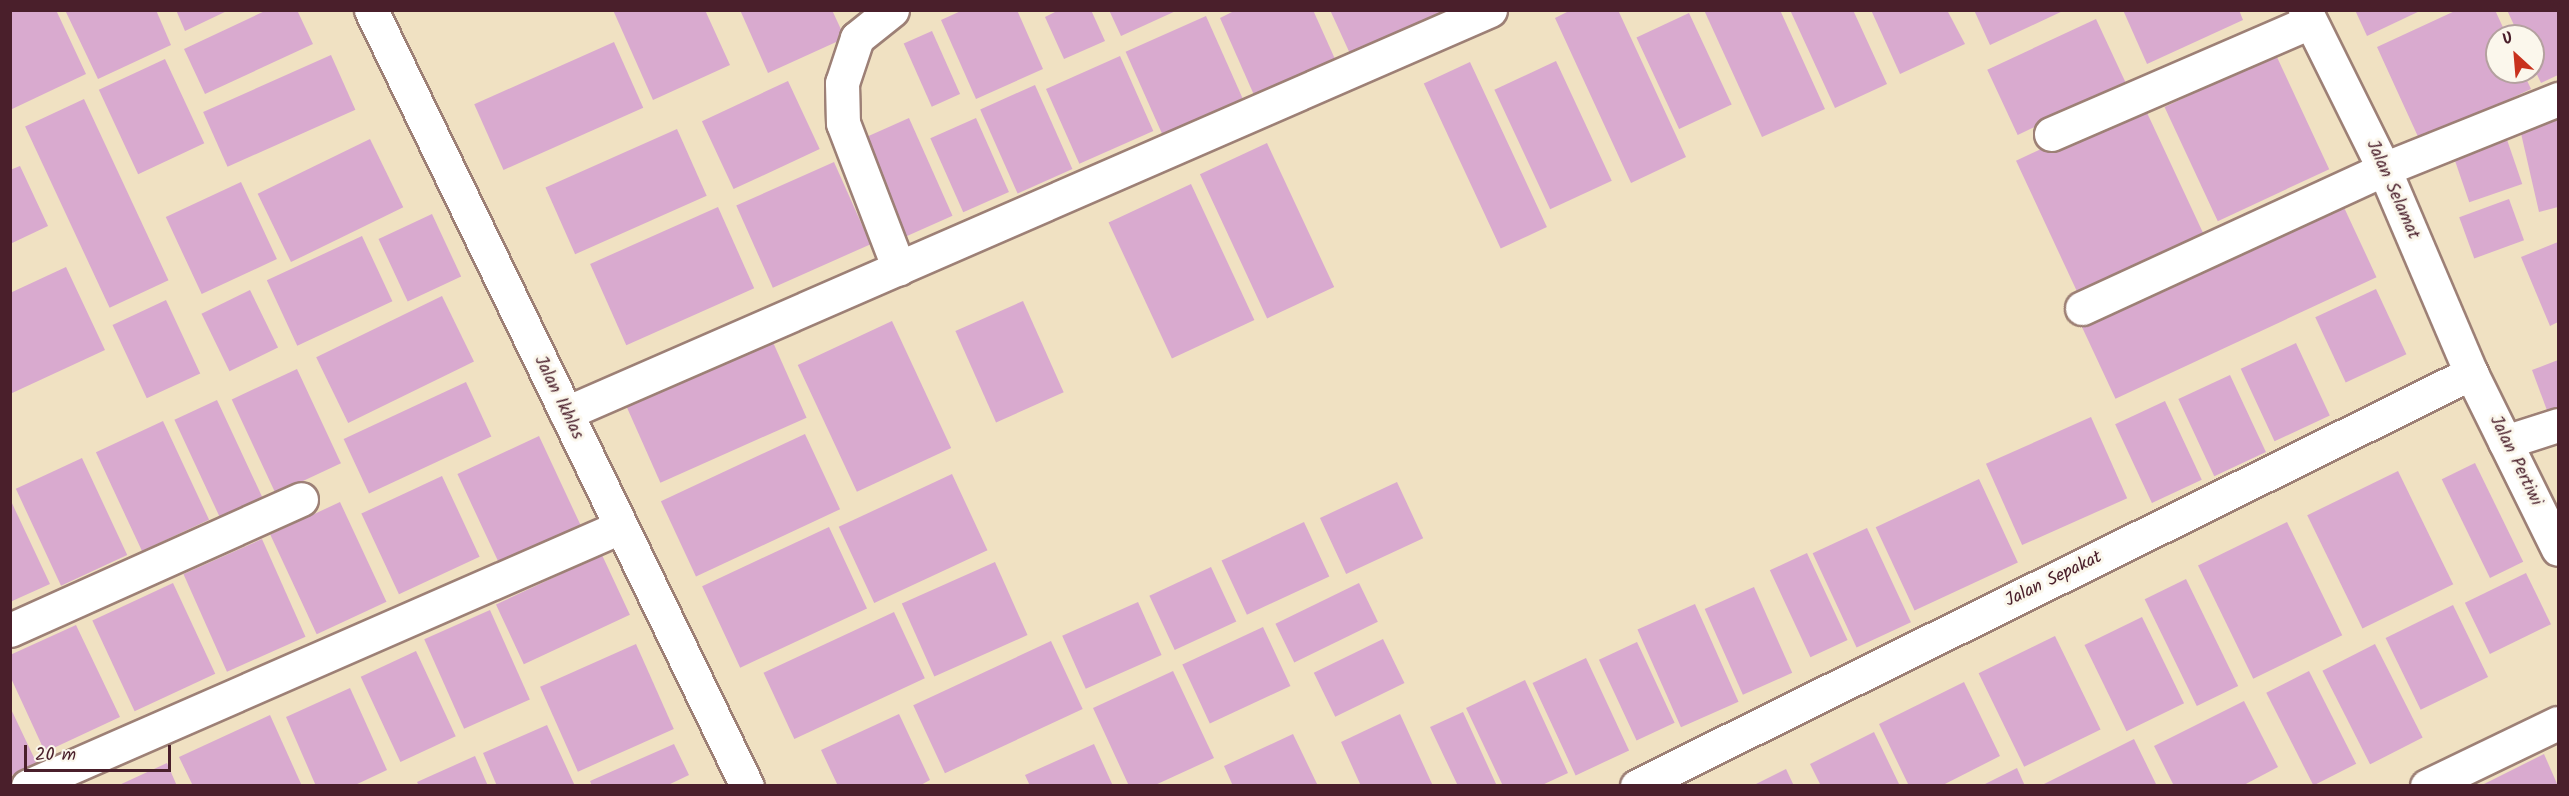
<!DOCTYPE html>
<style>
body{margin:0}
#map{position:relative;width:2569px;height:796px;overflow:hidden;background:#f0e1c2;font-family:Kalam,sans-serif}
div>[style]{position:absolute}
.building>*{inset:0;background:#d9aacf;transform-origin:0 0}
.roads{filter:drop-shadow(2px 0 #9d8076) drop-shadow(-2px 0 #9d8076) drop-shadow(0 2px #9d8076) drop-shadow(0 -2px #9d8076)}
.minor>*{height:33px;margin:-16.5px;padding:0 16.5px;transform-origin:16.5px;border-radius:16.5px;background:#fff}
span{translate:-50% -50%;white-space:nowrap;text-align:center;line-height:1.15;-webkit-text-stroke:6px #fbf7ec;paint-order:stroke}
.street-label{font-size:18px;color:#4a1f2b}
.frame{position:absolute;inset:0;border:12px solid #4a1f2b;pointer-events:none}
.north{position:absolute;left:2485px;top:24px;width:60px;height:60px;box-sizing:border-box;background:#fbf7ec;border:2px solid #b4a19f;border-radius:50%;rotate:334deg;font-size:16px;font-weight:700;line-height:24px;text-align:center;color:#4a1f2b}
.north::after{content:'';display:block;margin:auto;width:21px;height:27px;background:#c8321e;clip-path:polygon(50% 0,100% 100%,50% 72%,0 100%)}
.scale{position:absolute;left:24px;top:745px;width:147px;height:27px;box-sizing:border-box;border:3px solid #4a1f2b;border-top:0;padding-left:8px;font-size:18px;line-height:21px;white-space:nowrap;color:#4a1f2b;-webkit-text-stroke:4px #fbf7ec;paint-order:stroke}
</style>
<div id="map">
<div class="building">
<i style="clip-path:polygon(10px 10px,56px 10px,86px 74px,10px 110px)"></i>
<i style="clip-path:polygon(65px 10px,156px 10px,171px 45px,98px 79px)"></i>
<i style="clip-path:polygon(176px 10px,229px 10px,185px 31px)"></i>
<i style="clip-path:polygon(267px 10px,297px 10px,313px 44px,205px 94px,184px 49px)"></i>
<i style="clip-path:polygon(613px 10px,705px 10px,730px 65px,653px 100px)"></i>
<i style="clip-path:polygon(740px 10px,832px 10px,845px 38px,768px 73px)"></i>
<i style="clip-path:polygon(963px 10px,1017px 10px,1043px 69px,976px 99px,941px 20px)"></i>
<i style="clip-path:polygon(1059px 10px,1091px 10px,1105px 41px,1064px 59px,1045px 17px)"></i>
<i style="clip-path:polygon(1109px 10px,1178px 10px,1121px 36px)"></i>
<i style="clip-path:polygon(1236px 10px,1313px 10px,1335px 59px,1254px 95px,1220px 18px)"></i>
<i style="clip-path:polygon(1330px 10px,1456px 10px,1352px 58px)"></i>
<i style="clip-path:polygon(1571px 10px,1618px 10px,1686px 157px,1631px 183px,1555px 18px)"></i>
<i style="clip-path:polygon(1704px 10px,1780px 10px,1825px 109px,1762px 137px)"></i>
<i style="clip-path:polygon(1790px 10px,1853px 10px,1887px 84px,1835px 108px)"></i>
<i style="clip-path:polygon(1871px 10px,1947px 10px,1965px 44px,1900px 74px)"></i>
<i style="clip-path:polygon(1974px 10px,2065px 10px,1990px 45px)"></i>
<i style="clip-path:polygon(2123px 10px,2239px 10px,2243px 20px,2147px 64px)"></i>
<i style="clip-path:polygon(2355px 10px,2422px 10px,2367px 36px)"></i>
<i style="clip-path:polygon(2457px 10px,2495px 10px,2507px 36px,2497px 36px,2497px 72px,2523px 72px,2531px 89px,2420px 141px,2377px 47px)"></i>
<i style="clip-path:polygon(2507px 10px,2558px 10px,2558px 75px,2541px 83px,2533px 66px,2533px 36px,2519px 36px)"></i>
<i style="left:1689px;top:13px;width:101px;height:58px;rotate:65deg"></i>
<i style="left:1206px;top:16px;width:90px;height:88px;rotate:66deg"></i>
<i style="left:2096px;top:19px;width:72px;height:120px;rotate:65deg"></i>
<i style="left:932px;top:31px;width:69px;height:31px;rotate:66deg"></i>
<i style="left:614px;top:42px;width:72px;height:153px;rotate:66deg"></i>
<i style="left:331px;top:55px;width:60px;height:140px;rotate:66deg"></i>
<i style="left:2276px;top:55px;width:126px;height:123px;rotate:65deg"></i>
<i style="left:1120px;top:56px;width:82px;height:81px;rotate:66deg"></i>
<i style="left:165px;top:59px;width:93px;height:73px;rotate:65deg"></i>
<i style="left:1556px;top:61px;width:132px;height:68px;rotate:65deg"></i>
<i style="left:1470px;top:62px;width:182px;height:51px;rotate:65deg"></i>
<i style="left:788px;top:81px;width:75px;height:95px;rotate:65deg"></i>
<i style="left:1035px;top:85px;width:92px;height:60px;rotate:66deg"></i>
<i style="left:84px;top:99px;width:200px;height:65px;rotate:65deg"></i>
<i style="left:2142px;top:102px;width:149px;height:139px;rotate:65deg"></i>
<i style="left:909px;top:118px;width:107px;height:51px;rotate:66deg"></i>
<i style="left:976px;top:118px;width:81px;height:50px;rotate:66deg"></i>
<i style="clip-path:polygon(2558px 120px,2558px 207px,2539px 212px,2520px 129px)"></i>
<i style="left:677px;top:129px;width:73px;height:144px;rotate:66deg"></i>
<i style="left:2504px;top:131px;width:56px;height:56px;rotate:71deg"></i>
<i style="left:370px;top:139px;width:76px;height:125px;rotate:64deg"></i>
<i style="left:1267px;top:143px;width:159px;height:74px;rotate:65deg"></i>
<i style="left:834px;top:162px;width:90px;height:107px;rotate:66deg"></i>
<i style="clip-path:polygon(20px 166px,48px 226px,10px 244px,10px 170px)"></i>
<i style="left:241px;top:182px;width:85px;height:83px;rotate:65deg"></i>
<i style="left:1191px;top:184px;width:150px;height:91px;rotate:65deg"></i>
<i style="left:2509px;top:199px;width:44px;height:53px;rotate:70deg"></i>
<i style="left:2341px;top:201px;width:84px;height:288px;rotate:65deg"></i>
<i style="left:718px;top:207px;width:89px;height:140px;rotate:66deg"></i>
<i style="left:432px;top:214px;width:69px;height:59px;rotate:65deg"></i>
<i style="left:362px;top:236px;width:72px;height:105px;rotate:65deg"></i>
<i style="clip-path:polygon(2558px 242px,2558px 322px,2550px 326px,2521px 257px)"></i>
<i style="clip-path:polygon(66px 267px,105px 350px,10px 394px,10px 293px)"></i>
<i style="left:2376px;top:289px;width:72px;height:67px;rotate:65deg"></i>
<i style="left:250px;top:290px;width:64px;height:54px;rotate:64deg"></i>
<i style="left:442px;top:296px;width:73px;height:140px;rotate:64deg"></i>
<i style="left:166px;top:300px;width:81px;height:59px;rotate:65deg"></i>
<i style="left:1023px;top:301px;width:100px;height:74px;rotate:66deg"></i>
<i style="left:892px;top:321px;width:140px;height:104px;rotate:65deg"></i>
<i style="left:772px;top:340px;width:85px;height:160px;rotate:66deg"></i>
<i style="left:2296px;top:343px;width:80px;height:61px;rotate:65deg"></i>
<i style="clip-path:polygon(2558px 360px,2558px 409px,2548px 413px,2532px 370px)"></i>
<i style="left:297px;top:369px;width:104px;height:72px;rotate:65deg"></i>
<i style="left:2230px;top:375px;width:85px;height:57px;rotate:65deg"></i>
<i style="left:466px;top:382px;width:60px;height:135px;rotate:65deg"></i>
<i style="left:217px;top:400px;width:108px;height:47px;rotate:65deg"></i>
<i style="left:2165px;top:401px;width:87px;height:55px;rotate:65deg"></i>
<i style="left:2091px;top:417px;width:89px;height:115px;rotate:66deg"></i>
<i style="left:163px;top:421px;width:109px;height:74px;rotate:65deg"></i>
<i style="left:805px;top:434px;width:83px;height:159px;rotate:65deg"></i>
<i style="left:539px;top:436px;width:98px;height:90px;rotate:65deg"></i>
<i style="left:82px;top:458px;width:107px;height:73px;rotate:65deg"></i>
<i style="left:2475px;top:463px;width:110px;height:37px;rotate:64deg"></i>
<i style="left:2398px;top:471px;width:126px;height:101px;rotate:64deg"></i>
<i style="left:952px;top:474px;width:84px;height:125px;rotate:65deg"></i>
<i style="left:442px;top:476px;width:89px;height:89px;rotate:65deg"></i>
<i style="left:1979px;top:479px;width:92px;height:114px;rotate:65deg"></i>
<i style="left:1397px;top:482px;width:62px;height:85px;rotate:65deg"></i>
<i style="clip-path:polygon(10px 499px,50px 584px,10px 602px)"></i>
<i style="left:340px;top:502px;width:110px;height:77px;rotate:65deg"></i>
<i style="left:1304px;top:522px;width:60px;height:91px;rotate:65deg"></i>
<i style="left:2287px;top:522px;width:126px;height:99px;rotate:64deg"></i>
<i style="left:829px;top:527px;width:90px;height:140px;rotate:65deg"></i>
<i style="left:1867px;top:528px;width:104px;height:60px;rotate:65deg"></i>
<i style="left:262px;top:539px;width:107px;height:86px;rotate:66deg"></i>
<i style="left:1807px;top:553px;width:96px;height:41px;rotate:65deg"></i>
<i style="left:602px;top:555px;width:66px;height:117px;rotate:65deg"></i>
<i style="left:995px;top:562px;width:80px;height:102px;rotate:66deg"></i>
<i style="left:1211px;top:567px;width:60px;height:68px;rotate:65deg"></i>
<i style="left:2526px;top:573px;width:57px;height:68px;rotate:64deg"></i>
<i style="left:2186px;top:579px;width:119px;height:46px;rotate:64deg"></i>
<i style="left:173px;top:583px;width:100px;height:89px;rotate:65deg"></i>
<i style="left:1359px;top:583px;width:43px;height:93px;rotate:64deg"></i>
<i style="left:1754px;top:587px;width:94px;height:54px;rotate:66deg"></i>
<i style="left:1138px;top:602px;width:58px;height:83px;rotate:66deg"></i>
<i style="left:1695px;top:604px;width:107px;height:63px;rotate:66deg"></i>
<i style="left:2453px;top:605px;width:80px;height:75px;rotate:64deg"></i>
<i style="left:490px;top:610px;width:98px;height:72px;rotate:66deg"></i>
<i style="left:894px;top:612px;width:73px;height:144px;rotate:65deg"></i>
<i style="left:2142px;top:617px;width:96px;height:64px;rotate:64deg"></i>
<i style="clip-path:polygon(76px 625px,120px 717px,45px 752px,10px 676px,10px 655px)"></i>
<i style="left:1263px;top:627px;width:65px;height:89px;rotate:65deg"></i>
<i style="left:2055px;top:636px;width:104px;height:85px;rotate:64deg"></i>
<i style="left:1383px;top:639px;width:49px;height:77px;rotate:64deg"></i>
<i style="left:1051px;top:641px;width:75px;height:152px;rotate:65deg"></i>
<i style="left:1637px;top:642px;width:89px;height:42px;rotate:65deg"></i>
<i style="left:636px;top:644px;width:93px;height:105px;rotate:66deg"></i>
<i style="left:2375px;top:644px;width:105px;height:59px;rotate:63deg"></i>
<i style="left:416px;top:651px;width:94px;height:61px;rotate:65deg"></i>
<i style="left:1586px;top:658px;width:102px;height:59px;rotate:65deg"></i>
<i style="clip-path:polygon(1173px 671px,1214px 758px,1153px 786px,1129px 786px,1093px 708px)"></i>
<i style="left:2309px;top:671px;width:104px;height:48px;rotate:63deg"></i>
<i style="clip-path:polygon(1525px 680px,1568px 773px,1540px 786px,1503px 786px,1466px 708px)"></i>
<i style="clip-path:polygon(1964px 682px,2000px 756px,1941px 786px,1909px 786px,1879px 724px)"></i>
<i style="clip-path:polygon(350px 688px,387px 770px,353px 786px,316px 786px,286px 717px)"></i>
<i style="clip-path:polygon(2244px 701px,2278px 767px,2242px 786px,2174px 786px,2154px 746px)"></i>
<i style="clip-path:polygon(10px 707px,37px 764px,10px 776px)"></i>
<i style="clip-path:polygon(1463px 712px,1497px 786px,1458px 786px,1430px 727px)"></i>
<i style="clip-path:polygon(899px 714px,930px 780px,919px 786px,838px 786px,821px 750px)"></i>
<i style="clip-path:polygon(1400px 714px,1433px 786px,1361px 786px,1341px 742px)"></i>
<i style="clip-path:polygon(270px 715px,302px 786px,193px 786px,179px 757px)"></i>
<i style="clip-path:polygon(547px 725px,575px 786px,497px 786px,483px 753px)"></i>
<i style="clip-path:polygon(1874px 732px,1900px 786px,1821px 786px,1810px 764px)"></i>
<i style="clip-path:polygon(1293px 734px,1318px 786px,1233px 786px,1224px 766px)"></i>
<i style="clip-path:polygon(2134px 739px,2157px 786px,2040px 786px)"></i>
<i style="clip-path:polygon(674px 744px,689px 775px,666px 786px,592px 786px,590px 781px)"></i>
<i style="clip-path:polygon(1094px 744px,1113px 786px,1030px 786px,1025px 775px)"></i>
<i style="clip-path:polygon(2544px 754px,2558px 786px,2480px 786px)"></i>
<i style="clip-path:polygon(475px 756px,488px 786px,419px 786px,417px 782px)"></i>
<i style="clip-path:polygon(167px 763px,177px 786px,117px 786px)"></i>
<i style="clip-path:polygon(2017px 768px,2025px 786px,1981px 786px)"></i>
<i style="clip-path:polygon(1786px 769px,1794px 786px,1752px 786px)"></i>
</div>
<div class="roads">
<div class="minor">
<i style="left:371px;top:10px;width:862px;rotate:64.15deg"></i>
<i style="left:892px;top:10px;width:45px;rotate:141.3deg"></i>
<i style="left:857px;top:38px;width:47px;rotate:108.4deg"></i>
<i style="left:842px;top:83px;width:40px;rotate:88.6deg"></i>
<i style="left:843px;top:123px;width:156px;rotate:69deg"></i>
<i style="left:2305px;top:10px;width:178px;rotate:63.6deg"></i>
<i style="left:2384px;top:169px;width:222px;rotate:66.9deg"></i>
<i style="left:2471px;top:373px;width:196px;rotate:63.7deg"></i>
<i style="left:2051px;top:134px;width:282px;rotate:-23.4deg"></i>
<i style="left:2082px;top:308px;width:332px;rotate:-24.7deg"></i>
<i style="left:2384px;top:169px;width:188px;rotate:-21.9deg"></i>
<i style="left:566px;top:413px;width:1008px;rotate:-23.56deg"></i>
<i style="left:2505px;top:442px;width:56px;rotate:-17.8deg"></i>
<i style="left:10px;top:630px;width:319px;rotate:-24.2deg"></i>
<i style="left:28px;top:786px;width:646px;rotate:-23.63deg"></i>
<i style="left:1637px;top:786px;width:931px;rotate:-26.34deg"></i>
<i style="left:2427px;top:786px;width:145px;rotate:-25.7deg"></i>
</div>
</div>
<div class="street-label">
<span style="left:2392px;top:190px;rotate:66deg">Jalan Selamat</span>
<span style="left:558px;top:398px;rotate:64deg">Jalan Ikhlas</span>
<span style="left:2515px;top:461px;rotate:64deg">Jalan Pertiwi</span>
<span style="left:2054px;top:580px;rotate:-26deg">Jalan Sepakat</span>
</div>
<div class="frame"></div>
<div class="north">U</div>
<div class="scale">20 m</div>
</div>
